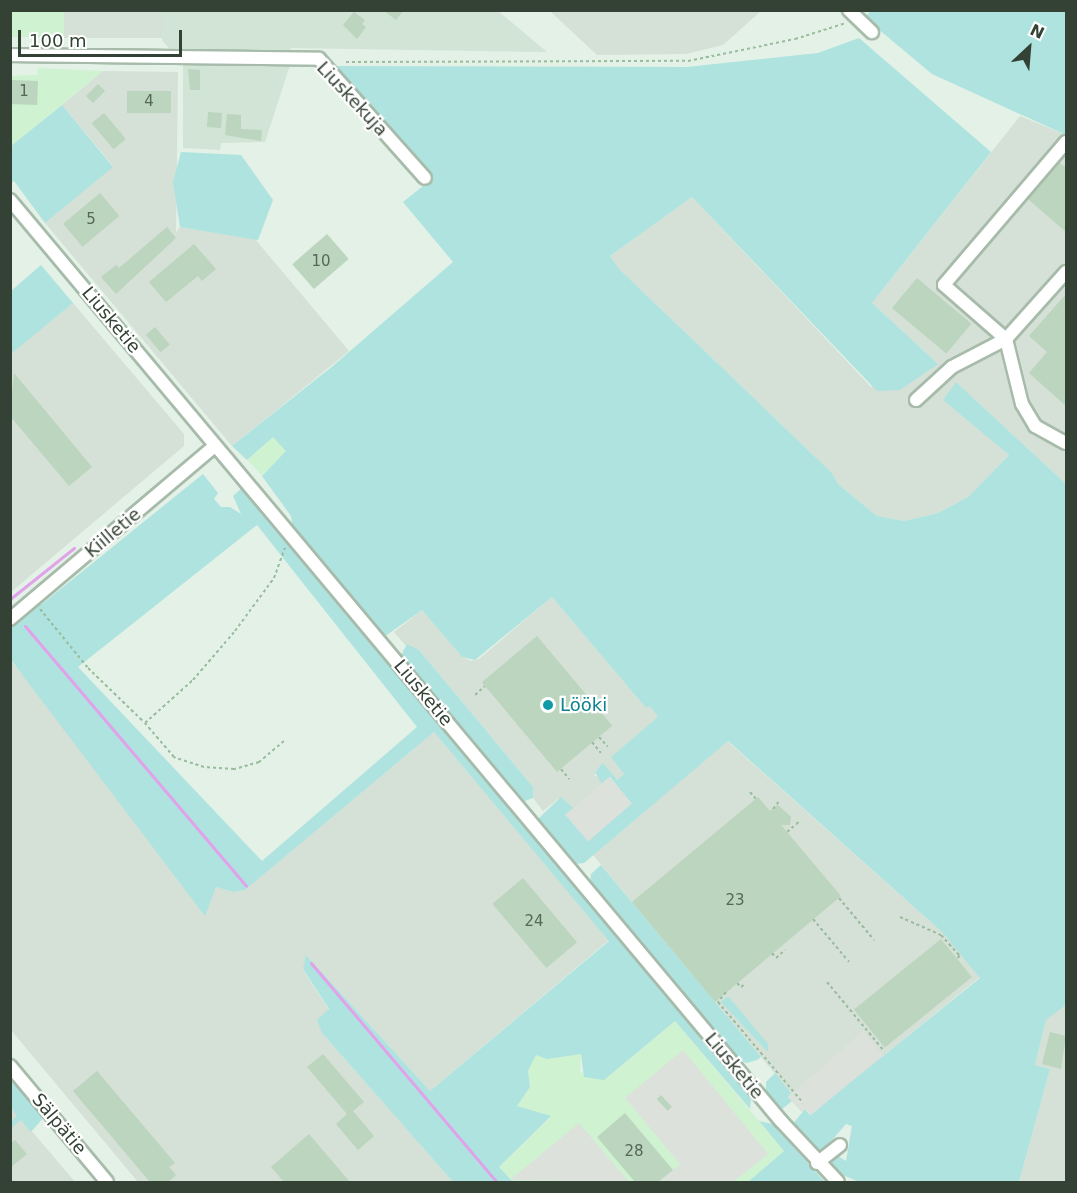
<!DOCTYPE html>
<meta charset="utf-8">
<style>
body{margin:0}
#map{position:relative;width:1077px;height:1193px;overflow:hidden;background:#e3f1e6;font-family:"DejaVu Sans",sans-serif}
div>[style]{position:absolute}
.residential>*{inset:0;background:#d2e4d5}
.commercial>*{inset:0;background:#cff2d0;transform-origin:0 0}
.industrial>*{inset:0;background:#d5e0d6;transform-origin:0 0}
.green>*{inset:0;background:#aee3df}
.parking>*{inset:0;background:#dce1dc;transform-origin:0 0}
.stream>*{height:3px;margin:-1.5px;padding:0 1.5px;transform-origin:1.5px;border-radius:1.5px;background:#e2a2eb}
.building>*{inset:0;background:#bcd5be;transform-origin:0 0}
.path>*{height:2px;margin-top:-1px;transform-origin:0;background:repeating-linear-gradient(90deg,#99bc9d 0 3px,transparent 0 6px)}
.roads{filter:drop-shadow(2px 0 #a7bbaa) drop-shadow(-2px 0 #a7bbaa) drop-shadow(0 2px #a7bbaa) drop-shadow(0 -2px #a7bbaa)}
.minor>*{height:12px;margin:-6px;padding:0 6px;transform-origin:6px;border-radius:6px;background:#fff}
.dots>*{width:16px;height:16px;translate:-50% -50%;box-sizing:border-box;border:3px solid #fff;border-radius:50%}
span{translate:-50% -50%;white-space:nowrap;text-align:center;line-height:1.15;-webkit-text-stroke:4.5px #fff;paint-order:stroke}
.number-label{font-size:15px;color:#566757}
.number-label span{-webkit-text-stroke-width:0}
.street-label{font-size:18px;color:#344235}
.culture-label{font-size:18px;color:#0d838f}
.left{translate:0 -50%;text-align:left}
.frame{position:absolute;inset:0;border:12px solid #344235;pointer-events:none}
.north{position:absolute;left:999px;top:18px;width:60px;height:60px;-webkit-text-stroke:4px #fff;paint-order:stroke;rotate:26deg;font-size:16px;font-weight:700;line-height:24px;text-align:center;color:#344235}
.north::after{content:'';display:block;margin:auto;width:21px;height:27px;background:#344235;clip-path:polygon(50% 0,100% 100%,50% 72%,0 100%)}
.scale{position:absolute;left:18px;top:30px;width:164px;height:27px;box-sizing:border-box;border:3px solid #344235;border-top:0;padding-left:8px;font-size:18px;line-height:21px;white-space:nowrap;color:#344235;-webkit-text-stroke:4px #fff;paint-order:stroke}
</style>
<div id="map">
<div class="residential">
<i style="clip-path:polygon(497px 10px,547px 52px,291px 48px,290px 65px,265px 142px,221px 143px,220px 150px,183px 148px,183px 65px,162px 40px,162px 11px)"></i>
</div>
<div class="commercial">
<i style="left:11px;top:11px;width:53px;height:26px"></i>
<i style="clip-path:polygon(38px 68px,103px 71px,11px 146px,11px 76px,37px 75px)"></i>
<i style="left:273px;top:436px;width:21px;height:35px;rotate:47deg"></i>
<i style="clip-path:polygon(675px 1021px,784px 1151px,748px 1182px,513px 1182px,498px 1168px,551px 1117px,516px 1107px,530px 1087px,528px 1071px,536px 1055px,581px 1054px,580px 1072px,604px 1080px)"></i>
</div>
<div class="industrial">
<i style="left:64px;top:11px;width:98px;height:27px"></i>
<i style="clip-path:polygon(550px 11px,761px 11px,723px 45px,686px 54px,597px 55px)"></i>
<i style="clip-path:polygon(103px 71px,178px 72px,176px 233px,180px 227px,255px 239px,349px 351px,232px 446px,45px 223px,113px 166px,62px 105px)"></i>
<i style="clip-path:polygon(1020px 116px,1066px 135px,1066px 484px,956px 382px,944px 400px,1009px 455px,968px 497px,938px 513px,904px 521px,877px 516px,838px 484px,832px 473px,619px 269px,610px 256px,692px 197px,871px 387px,938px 364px,872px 303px)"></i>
<i style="clip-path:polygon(73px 303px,184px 434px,184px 446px,11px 592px,10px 353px)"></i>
<i style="clip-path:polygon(552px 597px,646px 708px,650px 705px,659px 717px,612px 757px,624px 774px,617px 780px,596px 769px,595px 776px,609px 777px,587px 841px,558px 799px,543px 811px,533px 798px,533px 787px,419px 650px,405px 645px,394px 632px,422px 610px,462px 657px,471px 661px,479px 659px)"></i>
<i style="clip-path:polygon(10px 660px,211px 899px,216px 887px,233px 892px,245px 890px,434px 732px,609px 940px,430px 1091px,307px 956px,303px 970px,329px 1010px,322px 1033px,453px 1182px,138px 1182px,11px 1030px)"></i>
<i style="clip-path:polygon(727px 741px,942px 932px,980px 977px,811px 1115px,806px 1109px,802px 1112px,788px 1097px,791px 1093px,593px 855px)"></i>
<i style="clip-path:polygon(1066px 1005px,1066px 1182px,1019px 1182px,1050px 1069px,1035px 1065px,1046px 1020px)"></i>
<i style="clip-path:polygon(10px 1107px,36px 1136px,75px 1182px,11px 1182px)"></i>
</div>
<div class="green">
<i style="clip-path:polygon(871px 10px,1066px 11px,1066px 135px,932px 74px,865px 18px)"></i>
<i style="clip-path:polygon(859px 38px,991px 152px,872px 303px,938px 364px,900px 390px,877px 391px,692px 197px,610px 256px,619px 269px,832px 473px,838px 484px,877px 516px,904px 521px,938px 513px,968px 497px,1009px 455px,943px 400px,956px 382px,1066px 484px,1066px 1005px,1046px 1020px,1035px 1065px,1050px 1069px,1019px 1182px,859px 1182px,843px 1175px,829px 1161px,836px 1155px,846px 1161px,852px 1126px,846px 1124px,818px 1156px,792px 1125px,805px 1109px,810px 1115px,980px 978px,942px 932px,728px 741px,584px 863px,574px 864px,538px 822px,539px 818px,561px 797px,573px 808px,565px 815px,631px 803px,610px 777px,602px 784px,595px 772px,603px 763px,617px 780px,624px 774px,611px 757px,658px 717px,650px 706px,646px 708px,552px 597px,475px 660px,462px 657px,422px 610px,384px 637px,293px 530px,291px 516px,262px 476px,286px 451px,273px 437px,247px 460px,232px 446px,334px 365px,453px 262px,403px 202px,433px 178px,335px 66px,687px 67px,818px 53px)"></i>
<i style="clip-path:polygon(62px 105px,113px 167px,45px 223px,14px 181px,11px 183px,11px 146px)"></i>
<i style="clip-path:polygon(181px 152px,241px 155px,273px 200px,258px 240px,180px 227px,173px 182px)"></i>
<i style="clip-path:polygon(41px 265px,73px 303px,11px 354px,11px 291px)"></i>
<i style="clip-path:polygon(evenodd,203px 474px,218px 493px,214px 499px,221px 507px,230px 507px,241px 514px,233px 496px,242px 488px,751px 1098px,750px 1109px,675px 1021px,604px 1080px,584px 1077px,581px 1054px,547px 1059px,536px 1055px,528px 1071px,530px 1087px,517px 1106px,551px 1116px,499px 1167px,513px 1182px,453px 1182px,322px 1033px,317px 1020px,329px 1009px,303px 969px,306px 955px,430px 1091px,609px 941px,434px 732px,245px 890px,233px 892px,216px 887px,205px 916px,11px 660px,10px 625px,30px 608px,42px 604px,203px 474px,257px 525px,417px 727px,262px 861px,78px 667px,257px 525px)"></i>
<i style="clip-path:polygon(407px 644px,419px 650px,533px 787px,533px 798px,522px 802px,400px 657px)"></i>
<i style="clip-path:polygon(601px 865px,761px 1057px,757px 1060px,746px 1063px,735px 1057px,590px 884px,591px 874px)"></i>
<i style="clip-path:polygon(728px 996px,768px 1044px,768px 1052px,721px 1002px)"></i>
<i style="clip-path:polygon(775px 1073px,791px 1093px,788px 1097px,792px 1101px,781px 1110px,766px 1094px,766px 1082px)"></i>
<i style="clip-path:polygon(11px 1078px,44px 1117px,31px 1132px,21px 1120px,11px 1128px,11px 1121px,17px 1116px,11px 1107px)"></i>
<i style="clip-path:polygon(759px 1121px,773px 1124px,825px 1182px,748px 1182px,784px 1151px)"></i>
</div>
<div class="parking">
<i style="left:609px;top:777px;width:35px;height:58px;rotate:49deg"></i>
<i style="clip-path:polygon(863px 1031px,883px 1055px,811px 1115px,806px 1109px,802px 1112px,788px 1097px)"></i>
<i style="clip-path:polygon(683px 1050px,768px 1154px,733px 1182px,658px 1182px,680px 1164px,625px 1098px)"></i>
<i style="clip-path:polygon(579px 1123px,629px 1182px,510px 1180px)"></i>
</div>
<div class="stream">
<i style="left:10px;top:599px;width:82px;rotate:-38.6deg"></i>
<i style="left:25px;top:626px;width:341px;rotate:49.6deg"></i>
<i style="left:311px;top:963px;width:287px;rotate:49.7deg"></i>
</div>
<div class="building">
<i style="clip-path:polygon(383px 10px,404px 10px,396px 20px)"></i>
<i style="clip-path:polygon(354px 12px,365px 20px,362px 24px,366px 27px,357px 39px,343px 25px)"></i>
<i style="clip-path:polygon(188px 69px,200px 70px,200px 90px,190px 90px)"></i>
<i style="left:10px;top:80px;width:28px;height:24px;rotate:2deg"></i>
<i style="left:98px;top:84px;width:10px;height:17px;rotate:45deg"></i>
<i style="left:127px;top:91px;width:44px;height:22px"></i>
<i style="left:208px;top:112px;width:14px;height:15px;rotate:4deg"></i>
<i style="left:104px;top:113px;width:34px;height:16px;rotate:50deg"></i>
<i style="clip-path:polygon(227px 114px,241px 115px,241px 129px,262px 130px,261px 141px,225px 135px)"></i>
<i style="clip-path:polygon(1059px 162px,1066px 168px,1066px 232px,1028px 199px)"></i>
<i style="left:100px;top:193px;width:30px;height:48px;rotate:50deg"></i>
<i style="clip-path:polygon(167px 227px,176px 238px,116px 294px,101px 277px,116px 265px,119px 268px)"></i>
<i style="left:327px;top:234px;width:33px;height:46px;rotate:49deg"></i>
<i style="clip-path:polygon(194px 244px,216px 269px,202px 281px,198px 276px,166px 302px,149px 282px)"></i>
<i style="left:917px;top:278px;width:71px;height:39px;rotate:40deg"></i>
<i style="clip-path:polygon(1066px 294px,1066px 406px,1029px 373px,1047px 352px,1029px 336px)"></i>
<i style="left:155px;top:327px;width:23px;height:12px;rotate:50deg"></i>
<i style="clip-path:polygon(14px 373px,92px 467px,69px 486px,10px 416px)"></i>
<i style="left:537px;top:636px;width:117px;height:72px;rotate:50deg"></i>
<i style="clip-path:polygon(758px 797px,770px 811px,778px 805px,791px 817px,790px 825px,781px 825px,841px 896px,715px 1002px,632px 902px)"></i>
<i style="left:523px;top:878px;width:84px;height:40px;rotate:50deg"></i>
<i style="left:941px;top:939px;width:49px;height:112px;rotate:51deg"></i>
<i style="clip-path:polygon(1050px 1032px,1066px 1036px,1061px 1069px,1042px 1064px)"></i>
<i style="clip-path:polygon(323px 1054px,364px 1102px,353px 1111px,374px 1136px,358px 1150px,336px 1124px,347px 1114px,307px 1067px)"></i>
<i style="clip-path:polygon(97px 1071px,175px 1163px,169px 1167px,176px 1175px,168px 1182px,150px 1182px,73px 1091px)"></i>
<i style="left:661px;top:1095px;width:16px;height:6px;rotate:47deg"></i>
<i style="clip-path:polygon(625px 1113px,673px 1170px,658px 1182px,635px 1182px,597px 1137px)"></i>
<i style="clip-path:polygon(309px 1134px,350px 1182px,284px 1182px,271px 1167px)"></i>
<i style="clip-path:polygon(15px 1140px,27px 1154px,10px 1168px,10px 1144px)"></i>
</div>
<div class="path">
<i style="left:346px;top:62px;width:342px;rotate:-0.2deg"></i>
<i style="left:688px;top:61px;width:109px;rotate:-11.6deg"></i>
<i style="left:795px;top:39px;width:53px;rotate:-17.4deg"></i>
<i style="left:40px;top:609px;width:76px;rotate:50.9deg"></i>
<i style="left:88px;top:668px;width:78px;rotate:44deg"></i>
<i style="left:475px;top:695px;width:13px;rotate:-42deg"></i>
<i style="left:599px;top:737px;width:13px;rotate:48deg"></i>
<i style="left:284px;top:741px;width:33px;rotate:140deg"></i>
<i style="left:259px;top:762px;width:26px;rotate:164deg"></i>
<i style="left:234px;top:769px;width:30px;rotate:-176deg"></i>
<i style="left:204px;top:767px;width:32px;rotate:-162deg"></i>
<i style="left:174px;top:757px;width:45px;rotate:-130.5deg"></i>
<i style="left:145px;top:723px;width:64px;rotate:-41.9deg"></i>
<i style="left:193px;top:680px;width:65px;rotate:-49.4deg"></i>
<i style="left:235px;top:631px;width:66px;rotate:-53.7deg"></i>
<i style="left:274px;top:578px;width:32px;rotate:-70deg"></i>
<i style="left:592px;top:742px;width:14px;rotate:51deg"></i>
<i style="left:561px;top:769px;width:13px;rotate:51deg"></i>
<i style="left:750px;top:792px;width:9px;rotate:49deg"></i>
<i style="left:773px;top:809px;width:11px;rotate:-52deg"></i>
<i style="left:787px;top:832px;width:18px;rotate:-41deg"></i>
<i style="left:839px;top:898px;width:55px;rotate:50.2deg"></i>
<i style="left:900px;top:917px;width:45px;rotate:23.7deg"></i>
<i style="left:941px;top:935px;width:28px;rotate:48deg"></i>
<i style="left:960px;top:956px;width:4px;rotate:146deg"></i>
<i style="left:813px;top:919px;width:56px;rotate:50.1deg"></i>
<i style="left:772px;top:953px;width:6px;rotate:51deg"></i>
<i style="left:776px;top:958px;width:12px;rotate:-42deg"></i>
<i style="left:827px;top:982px;width:89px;rotate:50.4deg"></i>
<i style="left:737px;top:983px;width:6px;rotate:45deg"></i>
<i style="left:741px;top:987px;width:5px;rotate:-37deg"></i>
<i style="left:726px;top:992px;width:13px;rotate:129deg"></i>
<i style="left:718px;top:1002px;width:132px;rotate:49.9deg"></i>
</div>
<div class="roads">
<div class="minor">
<i style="left:849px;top:10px;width:32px;rotate:44deg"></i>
<i style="left:10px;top:55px;width:309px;rotate:0.7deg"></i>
<i style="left:319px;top:59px;width:159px;rotate:48.3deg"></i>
<i style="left:1066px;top:142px;width:188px;rotate:130.5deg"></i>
<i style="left:944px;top:285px;width:82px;rotate:41.1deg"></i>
<i style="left:1006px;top:339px;width:90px;rotate:-48.2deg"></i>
<i style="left:10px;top:200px;width:1201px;rotate:50.07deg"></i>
<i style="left:781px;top:1121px;width:83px;rotate:46.9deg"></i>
<i style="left:916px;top:400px;width:49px;rotate:-42.5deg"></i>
<i style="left:952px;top:367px;width:61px;rotate:-27.4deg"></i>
<i style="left:1006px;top:339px;width:67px;rotate:76.2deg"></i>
<i style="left:1022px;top:404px;width:26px;rotate:59deg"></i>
<i style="left:1035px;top:426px;width:35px;rotate:29deg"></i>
<i style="left:10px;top:619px;width:268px;rotate:-40.2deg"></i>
<i style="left:10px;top:1066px;width:151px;rotate:50.1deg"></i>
<i style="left:817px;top:1163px;width:29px;rotate:-38deg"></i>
</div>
</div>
<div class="dots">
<i style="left:548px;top:705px;background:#0f9aa8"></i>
</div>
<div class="number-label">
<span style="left:24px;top:92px">1</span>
<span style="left:149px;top:102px">4</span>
<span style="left:91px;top:220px">5</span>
<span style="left:321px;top:262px">10</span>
<span style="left:735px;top:901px">23</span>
<span style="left:534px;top:922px">24</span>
<span style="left:634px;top:1152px">28</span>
</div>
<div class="street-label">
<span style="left:352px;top:99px;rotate:47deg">Liuskekuja</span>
<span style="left:111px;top:320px;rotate:50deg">Liusketie</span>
<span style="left:113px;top:533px;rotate:-40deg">Kiilletie</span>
<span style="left:423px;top:693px;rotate:50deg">Liusketie</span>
<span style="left:734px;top:1066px;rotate:50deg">Liusketie</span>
<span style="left:59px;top:1124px;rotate:50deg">Sälpätie</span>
</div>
<div class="culture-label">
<span class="left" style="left:560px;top:705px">Lööki</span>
</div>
<div class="frame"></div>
<div class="north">N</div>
<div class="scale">100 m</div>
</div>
